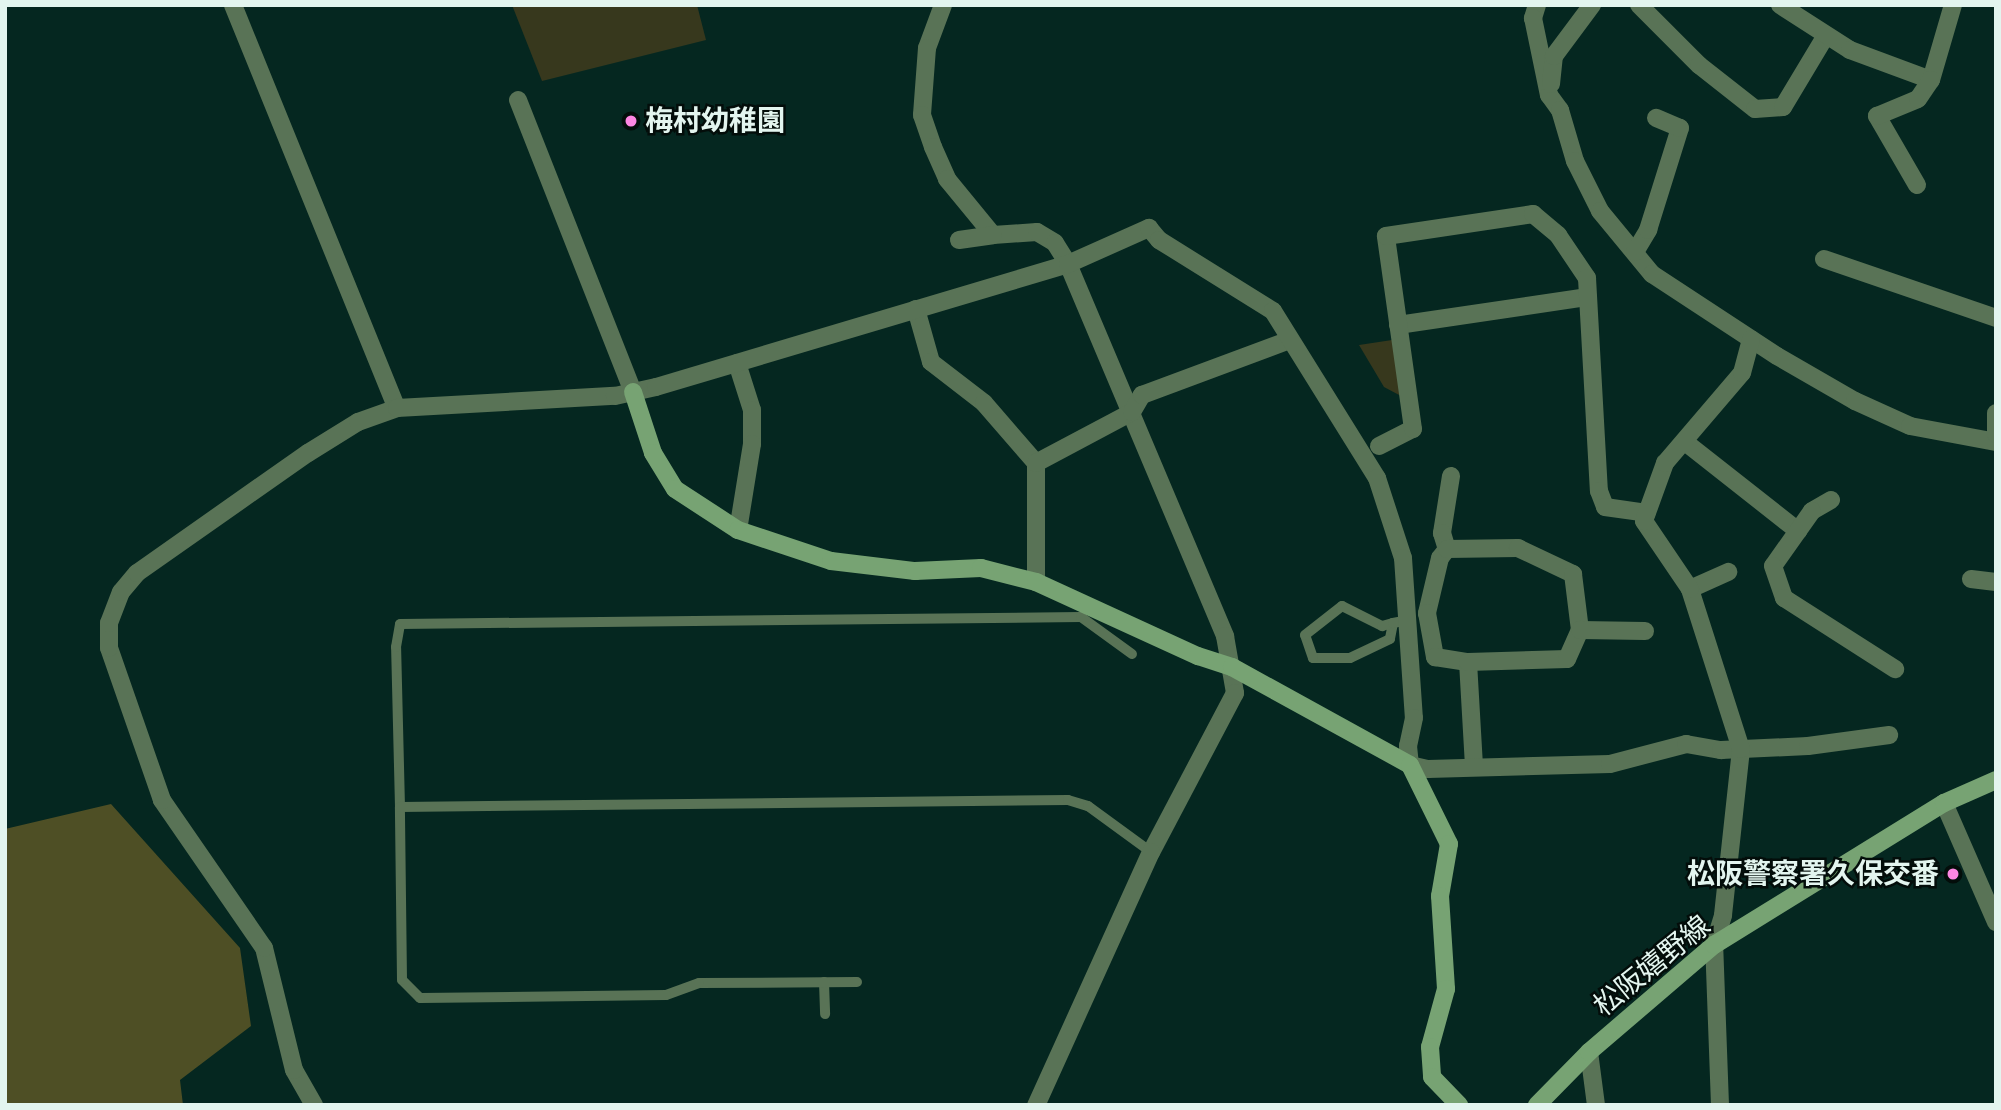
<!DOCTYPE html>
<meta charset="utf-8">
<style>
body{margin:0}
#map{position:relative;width:2001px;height:1110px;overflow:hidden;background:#052720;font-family:"Zilla Slab","Noto Sans JP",serif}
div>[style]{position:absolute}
.green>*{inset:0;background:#37381d}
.forest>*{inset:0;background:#4e4f25}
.lane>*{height:10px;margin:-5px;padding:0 5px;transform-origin:5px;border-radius:5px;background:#597356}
.street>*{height:18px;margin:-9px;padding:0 9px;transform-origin:9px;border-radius:9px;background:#597356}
.secondary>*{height:18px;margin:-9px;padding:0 9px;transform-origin:9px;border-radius:9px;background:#77a373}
.dots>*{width:19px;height:19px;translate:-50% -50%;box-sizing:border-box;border:4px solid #030d0a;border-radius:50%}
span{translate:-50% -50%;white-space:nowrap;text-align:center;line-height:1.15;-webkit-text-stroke:5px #030d0a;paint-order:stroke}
.poi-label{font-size:28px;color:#e3f5ef;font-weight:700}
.left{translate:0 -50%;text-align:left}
.right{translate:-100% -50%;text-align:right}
.street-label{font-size:28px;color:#e3f5ef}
.frame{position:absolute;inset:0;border:7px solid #e3f5ef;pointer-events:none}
</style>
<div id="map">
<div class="green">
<i style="clip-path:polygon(512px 5px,697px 5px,706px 40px,542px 81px)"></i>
<i style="clip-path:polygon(1392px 340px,1401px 396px,1384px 387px,1359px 345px)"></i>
</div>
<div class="forest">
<i style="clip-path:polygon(111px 804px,240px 948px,251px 1026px,180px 1080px,183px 1105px,5px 1105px,5px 829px)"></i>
</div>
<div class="lane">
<i style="left:1393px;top:623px;width:16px;rotate:101deg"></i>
<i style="left:1390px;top:639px;width:44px;rotate:154.6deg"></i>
<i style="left:1350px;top:658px;width:37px;rotate:180deg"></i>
<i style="left:1313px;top:658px;width:24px;rotate:-109deg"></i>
<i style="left:1305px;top:635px;width:47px;rotate:-38.1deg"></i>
<i style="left:1342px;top:606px;width:45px;rotate:26.6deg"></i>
<i style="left:1382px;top:626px;width:11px;rotate:-15deg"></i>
<i style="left:1393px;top:623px;width:16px;rotate:-11deg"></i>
<i style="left:400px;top:807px;width:160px;rotate:-91.4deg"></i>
<i style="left:396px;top:647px;width:23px;rotate:-80deg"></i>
<i style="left:400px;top:624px;width:681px;rotate:-0.59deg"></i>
<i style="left:1081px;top:617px;width:63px;rotate:36deg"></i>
<i style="left:824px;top:982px;width:32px;rotate:88deg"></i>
<i style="left:857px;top:982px;width:158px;rotate:179.6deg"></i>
<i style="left:699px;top:983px;width:35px;rotate:160deg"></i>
<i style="left:666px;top:995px;width:246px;rotate:179.3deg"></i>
<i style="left:420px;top:998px;width:25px;rotate:-135deg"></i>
<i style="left:402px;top:980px;width:173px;rotate:-90.7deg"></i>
<i style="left:400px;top:807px;width:668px;rotate:-0.6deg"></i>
<i style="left:1068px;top:800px;width:21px;rotate:17deg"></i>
<i style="left:1088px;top:806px;width:78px;rotate:36.1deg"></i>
</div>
<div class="street">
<i style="left:233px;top:5px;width:435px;rotate:67.9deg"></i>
<i style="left:943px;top:5px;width:46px;rotate:110.4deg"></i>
<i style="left:927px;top:48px;width:67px;rotate:94.3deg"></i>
<i style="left:922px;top:115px;width:34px;rotate:71deg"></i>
<i style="left:933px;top:147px;width:35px;rotate:66deg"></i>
<i style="left:947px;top:179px;width:72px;rotate:50.6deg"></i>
<i style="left:993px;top:235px;width:44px;rotate:-3.9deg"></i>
<i style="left:1037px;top:232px;width:21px;rotate:31deg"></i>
<i style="left:1055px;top:243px;width:25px;rotate:58deg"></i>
<i style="left:1068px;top:264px;width:404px;rotate:67.1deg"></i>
<i style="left:1225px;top:636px;width:58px;rotate:80deg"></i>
<i style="left:1235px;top:693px;width:180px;rotate:117.8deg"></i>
<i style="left:1151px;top:852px;width:278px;rotate:114.4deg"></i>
<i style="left:1537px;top:5px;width:14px;rotate:107deg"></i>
<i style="left:1533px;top:18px;width:79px;rotate:78.3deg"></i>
<i style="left:1549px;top:95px;width:19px;rotate:54deg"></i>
<i style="left:1560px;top:110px;width:53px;rotate:73.6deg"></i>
<i style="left:1575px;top:161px;width:56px;rotate:63.4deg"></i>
<i style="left:1600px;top:211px;width:82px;rotate:50.5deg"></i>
<i style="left:1652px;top:274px;width:149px;rotate:33.3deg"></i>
<i style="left:1777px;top:356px;width:90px;rotate:30deg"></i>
<i style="left:1855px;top:401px;width:60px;rotate:24.4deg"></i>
<i style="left:1910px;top:426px;width:87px;rotate:10.5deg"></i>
<i style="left:1639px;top:5px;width:85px;rotate:45deg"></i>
<i style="left:1699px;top:65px;width:71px;rotate:38.2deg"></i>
<i style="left:1755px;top:109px;width:28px;rotate:-4deg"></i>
<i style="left:1783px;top:107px;width:82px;rotate:-59deg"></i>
<i style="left:1780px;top:5px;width:83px;rotate:32.7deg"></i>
<i style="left:1850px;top:50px;width:86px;rotate:20.3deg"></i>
<i style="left:1931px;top:80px;width:78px;rotate:-73.7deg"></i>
<i style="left:1551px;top:84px;width:28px;rotate:-84deg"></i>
<i style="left:1554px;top:56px;width:64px;rotate:-53.3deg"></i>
<i style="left:518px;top:100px;width:314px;rotate:68.5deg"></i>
<i style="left:1917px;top:185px;width:80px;rotate:-120.1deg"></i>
<i style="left:1877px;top:116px;width:44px;rotate:-22.5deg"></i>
<i style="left:1918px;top:99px;width:23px;rotate:-56deg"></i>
<i style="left:959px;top:240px;width:34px;rotate:-8deg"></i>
<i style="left:1635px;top:252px;width:26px;rotate:-59deg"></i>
<i style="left:1648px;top:230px;width:107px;rotate:-72.6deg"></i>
<i style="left:1680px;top:128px;width:26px;rotate:-157deg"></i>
<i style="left:1824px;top:259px;width:182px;rotate:18.9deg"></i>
<i style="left:916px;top:309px;width:55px;rotate:74.2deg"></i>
<i style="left:931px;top:362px;width:67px;rotate:37.7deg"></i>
<i style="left:984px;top:403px;width:79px;rotate:49.1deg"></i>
<i style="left:1398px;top:325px;width:192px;rotate:-8.4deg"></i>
<i style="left:737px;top:363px;width:49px;rotate:72.3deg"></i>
<i style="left:752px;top:410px;width:34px;rotate:90deg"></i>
<i style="left:752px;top:444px;width:87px;rotate:99.2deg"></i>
<i style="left:1996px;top:413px;width:21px;rotate:90deg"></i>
<i style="left:1685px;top:442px;width:144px;rotate:38.2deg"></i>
<i style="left:1379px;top:446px;width:38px;rotate:-27deg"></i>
<i style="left:1413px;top:429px;width:195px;rotate:-98deg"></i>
<i style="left:1386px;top:236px;width:149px;rotate:-8.5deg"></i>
<i style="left:1533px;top:214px;width:33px;rotate:40deg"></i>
<i style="left:1558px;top:235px;width:52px;rotate:56deg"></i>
<i style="left:1587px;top:278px;width:213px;rotate:86.8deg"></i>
<i style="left:1599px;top:491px;width:17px;rotate:69deg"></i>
<i style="left:1605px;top:507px;width:42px;rotate:8.1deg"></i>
<i style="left:1451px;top:476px;width:58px;rotate:99deg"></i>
<i style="left:1442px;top:533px;width:17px;rotate:73deg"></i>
<i style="left:1447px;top:549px;width:11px;rotate:128deg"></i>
<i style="left:1440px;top:558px;width:57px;rotate:103.3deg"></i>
<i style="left:1427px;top:613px;width:45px;rotate:79.7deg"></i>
<i style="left:1435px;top:657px;width:33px;rotate:9deg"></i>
<i style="left:1468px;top:662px;width:105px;rotate:86.7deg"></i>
<i style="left:1831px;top:500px;width:22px;rotate:150deg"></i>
<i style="left:1812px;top:511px;width:67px;rotate:125.3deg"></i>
<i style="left:1773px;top:566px;width:34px;rotate:71deg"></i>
<i style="left:1784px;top:598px;width:132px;rotate:32.6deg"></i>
<i style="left:1447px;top:549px;width:71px;rotate:-0.8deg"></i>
<i style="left:1518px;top:548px;width:61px;rotate:25.3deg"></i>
<i style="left:1573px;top:574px;width:56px;rotate:82.9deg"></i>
<i style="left:1971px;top:579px;width:25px;rotate:7deg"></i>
<i style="left:1036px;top:582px;width:119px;rotate:-90deg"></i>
<i style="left:1036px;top:463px;width:109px;rotate:-28deg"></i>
<i style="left:1132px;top:412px;width:20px;rotate:-60deg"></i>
<i style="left:1142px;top:395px;width:158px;rotate:-20.4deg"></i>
<i style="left:1690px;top:589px;width:42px;rotate:-24.1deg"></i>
<i style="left:1468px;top:662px;width:99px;rotate:-1.7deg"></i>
<i style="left:1567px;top:659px;width:32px;rotate:-66deg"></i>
<i style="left:1580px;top:630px;width:65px;rotate:0.9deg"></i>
<i style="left:1944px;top:803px;width:130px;rotate:66.4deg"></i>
<i style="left:1589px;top:1052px;width:53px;rotate:82.5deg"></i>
<i style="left:314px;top:1105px;width:40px;rotate:-119.7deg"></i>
<i style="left:294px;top:1070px;width:126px;rotate:-103.8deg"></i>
<i style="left:264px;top:948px;width:180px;rotate:-124.6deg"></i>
<i style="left:162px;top:800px;width:161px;rotate:-109.2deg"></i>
<i style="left:109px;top:648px;width:25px;rotate:-90deg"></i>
<i style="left:109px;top:623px;width:33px;rotate:-69deg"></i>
<i style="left:121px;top:592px;width:25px;rotate:-50deg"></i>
<i style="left:137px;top:573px;width:209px;rotate:-35.1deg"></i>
<i style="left:308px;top:453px;width:59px;rotate:-31.8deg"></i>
<i style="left:358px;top:422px;width:41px;rotate:-19.7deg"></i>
<i style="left:397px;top:408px;width:218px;rotate:-3.2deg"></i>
<i style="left:615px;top:396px;width:42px;rotate:-12.4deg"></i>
<i style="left:656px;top:387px;width:430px;rotate:-16.6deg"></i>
<i style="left:1068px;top:264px;width:89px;rotate:-24deg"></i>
<i style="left:1149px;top:228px;width:16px;rotate:50deg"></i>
<i style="left:1159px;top:240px;width:134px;rotate:31.9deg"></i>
<i style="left:1273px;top:311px;width:197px;rotate:58.1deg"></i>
<i style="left:1377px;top:478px;width:84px;rotate:72deg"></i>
<i style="left:1403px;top:558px;width:160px;rotate:86.1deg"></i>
<i style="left:1414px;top:718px;width:29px;rotate:102deg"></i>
<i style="left:1408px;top:746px;width:19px;rotate:84deg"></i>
<i style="left:1410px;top:765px;width:18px;rotate:13deg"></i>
<i style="left:1428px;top:769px;width:182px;rotate:-1.6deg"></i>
<i style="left:1610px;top:764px;width:79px;rotate:-14.7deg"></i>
<i style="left:1686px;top:744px;width:36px;rotate:10deg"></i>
<i style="left:1721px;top:750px;width:87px;rotate:-2.6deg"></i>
<i style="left:1808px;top:746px;width:82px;rotate:-7.7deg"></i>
<i style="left:1720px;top:1105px;width:160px;rotate:-92.1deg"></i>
<i style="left:1714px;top:945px;width:31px;rotate:-73deg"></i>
<i style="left:1723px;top:915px;width:167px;rotate:-83.8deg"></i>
<i style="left:1741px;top:749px;width:168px;rotate:-107.7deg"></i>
<i style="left:1690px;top:589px;width:82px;rotate:-124.1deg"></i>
<i style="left:1644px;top:521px;width:62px;rotate:-70.1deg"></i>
<i style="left:1665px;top:463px;width:118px;rotate:-49.5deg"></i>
<i style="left:1742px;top:373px;width:35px;rotate:-75deg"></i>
</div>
<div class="secondary">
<i style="left:633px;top:392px;width:64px;rotate:71.8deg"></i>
<i style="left:653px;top:453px;width:42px;rotate:58.6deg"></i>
<i style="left:675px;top:489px;width:75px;rotate:33.1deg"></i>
<i style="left:738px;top:530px;width:98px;rotate:18.4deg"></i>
<i style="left:831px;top:561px;width:85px;rotate:6.8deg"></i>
<i style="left:915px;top:571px;width:66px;rotate:-2.6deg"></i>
<i style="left:981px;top:568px;width:57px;rotate:14.3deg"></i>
<i style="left:1036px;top:582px;width:178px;rotate:24.6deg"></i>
<i style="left:1198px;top:656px;width:36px;rotate:18deg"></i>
<i style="left:1232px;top:667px;width:203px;rotate:28.8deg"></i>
<i style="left:1410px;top:765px;width:88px;rotate:63.7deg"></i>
<i style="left:1449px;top:844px;width:53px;rotate:99.8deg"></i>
<i style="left:1440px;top:896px;width:93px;rotate:86.3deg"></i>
<i style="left:1446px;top:989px;width:60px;rotate:105.4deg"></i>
<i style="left:1430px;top:1047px;width:30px;rotate:86deg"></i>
<i style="left:1432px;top:1077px;width:39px;rotate:46deg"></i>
<i style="left:1537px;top:1105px;width:74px;rotate:-45.5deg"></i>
<i style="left:1589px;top:1052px;width:165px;rotate:-40.6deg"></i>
<i style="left:1714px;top:945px;width:270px;rotate:-31.7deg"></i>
<i style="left:1944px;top:803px;width:57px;rotate:-23.9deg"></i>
</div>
<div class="dots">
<i style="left:631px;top:121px;background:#fd86e2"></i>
<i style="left:1953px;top:874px;background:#fd86e2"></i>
</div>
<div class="poi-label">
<span class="left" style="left:645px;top:121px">梅村幼稚園</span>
<span class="right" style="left:1939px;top:874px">松阪警察署久保交番</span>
</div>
<div class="street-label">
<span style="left:1652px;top:966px;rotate:-39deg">松阪嬉野線</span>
</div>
<div class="frame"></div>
</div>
